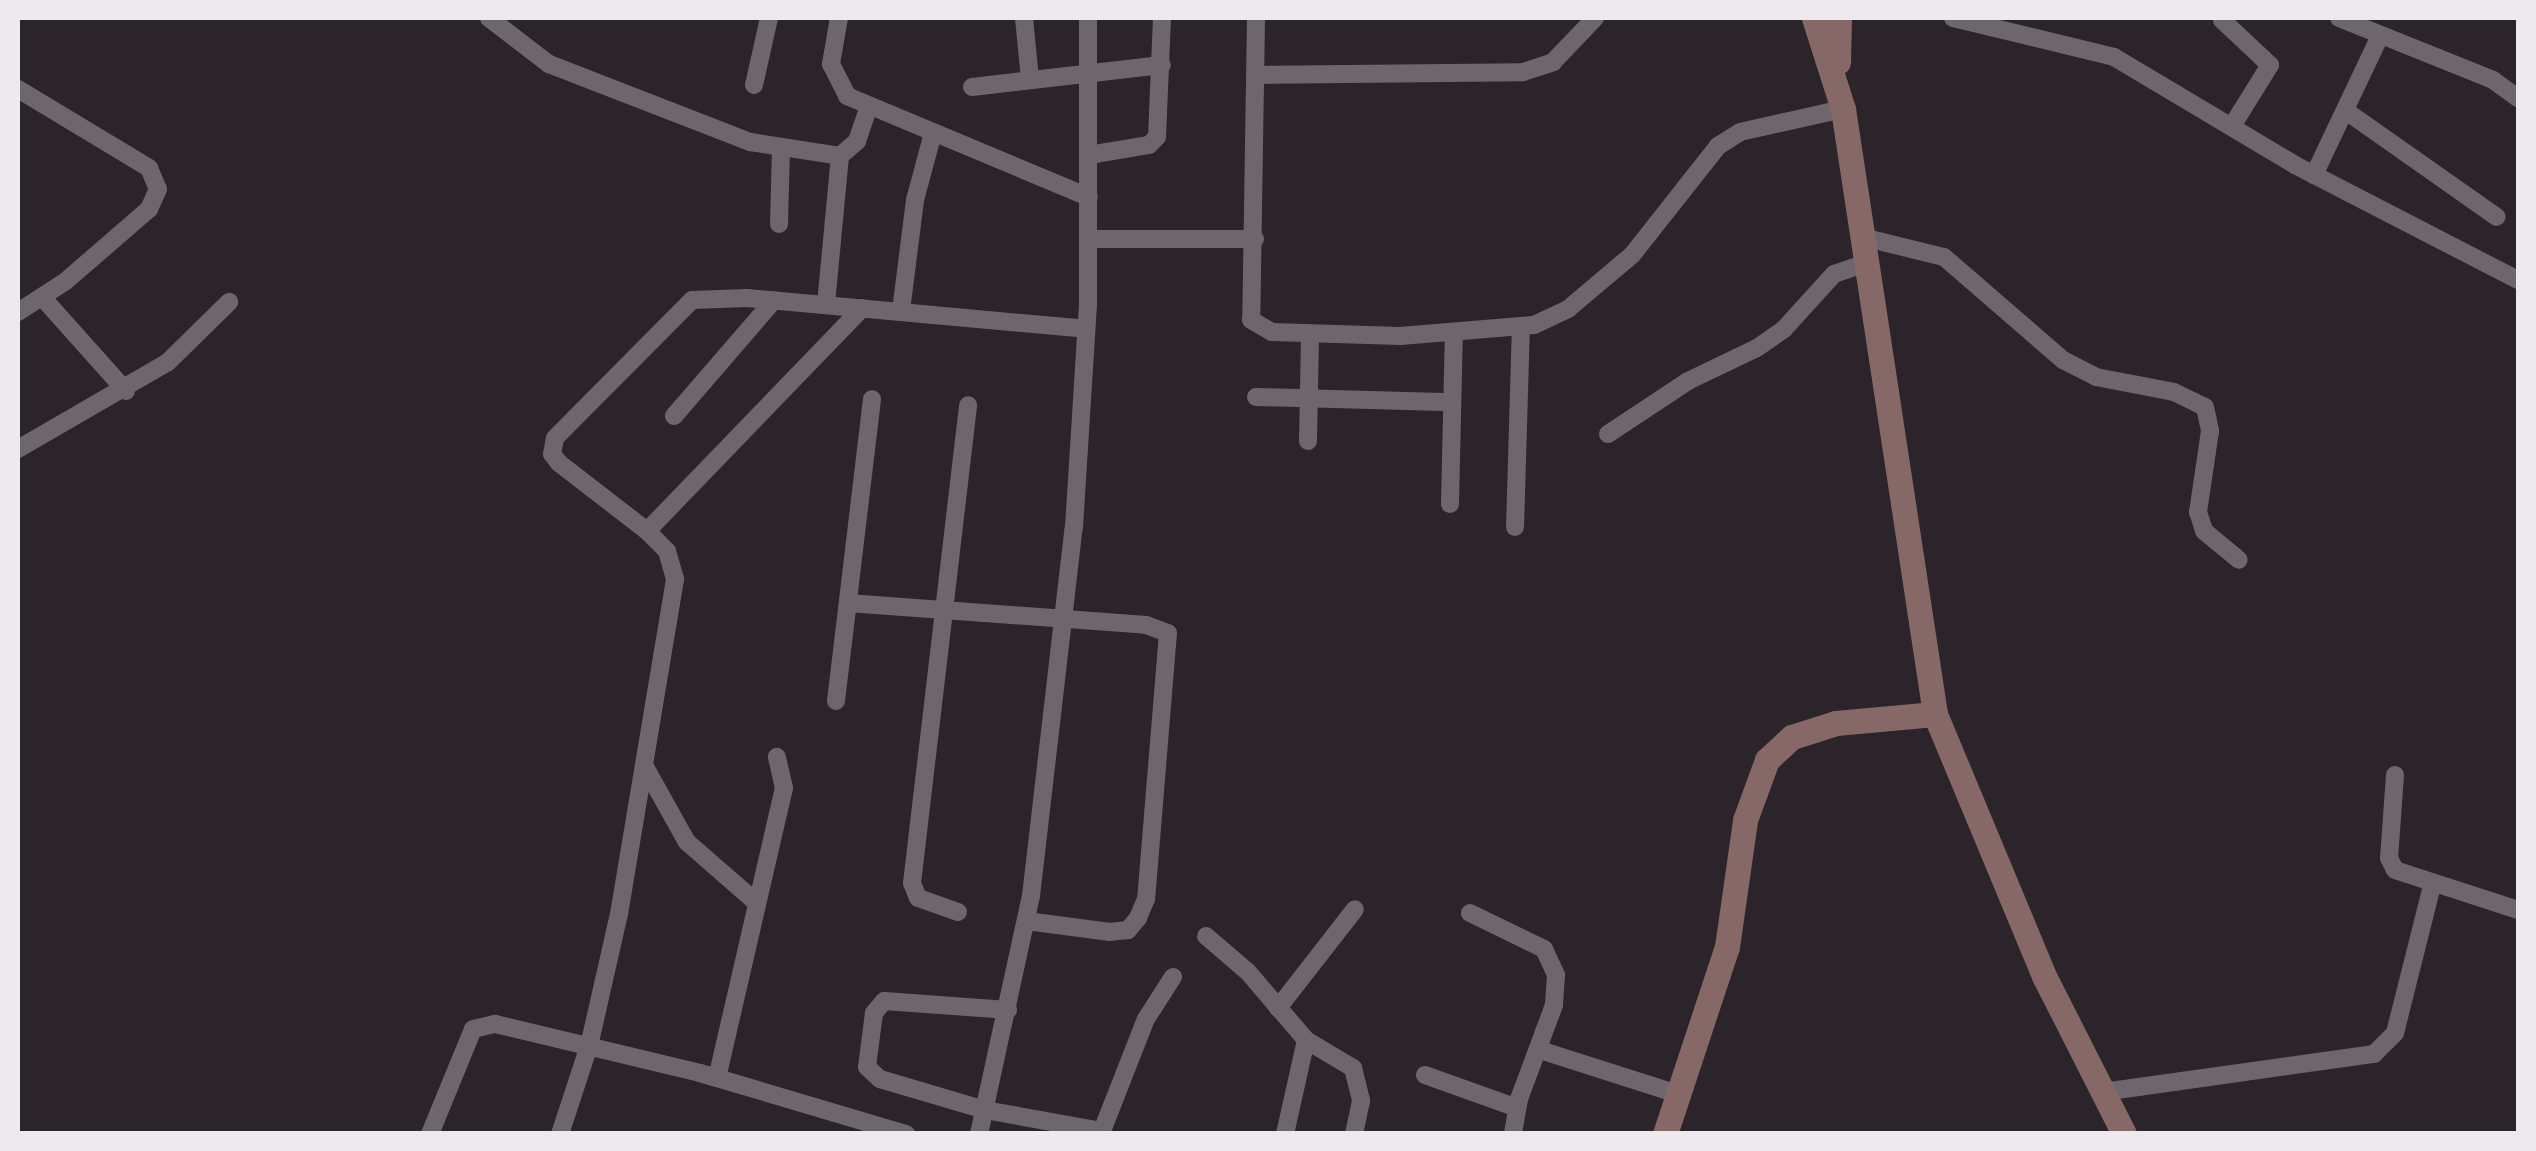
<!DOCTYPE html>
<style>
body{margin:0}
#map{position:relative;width:2536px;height:1151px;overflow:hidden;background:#2b242a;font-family:Figtree,sans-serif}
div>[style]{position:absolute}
.street>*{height:18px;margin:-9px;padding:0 9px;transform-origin:9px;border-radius:9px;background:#6e666d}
.secondary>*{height:25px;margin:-12.5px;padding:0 12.5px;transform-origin:12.5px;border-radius:12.5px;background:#866866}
span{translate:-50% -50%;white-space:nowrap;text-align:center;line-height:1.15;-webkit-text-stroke:10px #120f11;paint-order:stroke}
.frame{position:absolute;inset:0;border:20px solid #eee9ee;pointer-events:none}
</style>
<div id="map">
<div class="street">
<i style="left:489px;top:18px;width:76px;rotate:37.5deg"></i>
<i style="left:549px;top:64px;width:216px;rotate:21.2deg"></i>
<i style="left:750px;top:142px;width:91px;rotate:8.8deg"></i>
<i style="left:840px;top:156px;width:23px;rotate:-41deg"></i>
<i style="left:857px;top:141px;width:34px;rotate:-71deg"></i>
<i style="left:839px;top:18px;width:47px;rotate:99.9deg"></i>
<i style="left:831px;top:64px;width:36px;rotate:63deg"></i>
<i style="left:847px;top:96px;width:262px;rotate:22.7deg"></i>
<i style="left:1024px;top:18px;width:61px;rotate:84.4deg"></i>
<i style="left:1256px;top:18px;width:302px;rotate:90.9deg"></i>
<i style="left:1251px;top:320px;width:24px;rotate:30deg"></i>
<i style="left:1272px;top:332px;width:128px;rotate:1.8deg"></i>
<i style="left:1400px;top:336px;width:134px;rotate:-4.7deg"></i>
<i style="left:1534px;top:325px;width:38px;rotate:-25deg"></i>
<i style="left:1568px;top:309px;width:84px;rotate:-40.2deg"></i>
<i style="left:1632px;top:255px;width:139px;rotate:-51.7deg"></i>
<i style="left:1718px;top:146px;width:26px;rotate:-32deg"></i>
<i style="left:1740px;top:132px;width:106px;rotate:-12.6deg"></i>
<i style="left:1953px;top:18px;width:166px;rotate:13.6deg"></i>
<i style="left:2114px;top:57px;width:211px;rotate:30.8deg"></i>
<i style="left:2295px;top:165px;width:251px;rotate:27.3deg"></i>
<i style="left:2339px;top:18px;width:166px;rotate:21.9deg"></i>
<i style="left:2493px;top:80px;width:31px;rotate:36deg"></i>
<i style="left:2222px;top:20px;width:66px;rotate:43.2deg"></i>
<i style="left:2270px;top:65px;width:72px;rotate:121.9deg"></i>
<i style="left:1256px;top:75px;width:267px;rotate:-0.6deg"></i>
<i style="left:1523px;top:72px;width:32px;rotate:-18deg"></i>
<i style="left:1553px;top:62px;width:61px;rotate:-46.3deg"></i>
<i style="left:754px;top:85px;width:69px;rotate:-77.4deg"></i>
<i style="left:972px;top:87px;width:191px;rotate:-6.6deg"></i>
<i style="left:18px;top:89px;width:153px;rotate:31.1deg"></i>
<i style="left:149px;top:168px;width:23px;rotate:67deg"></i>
<i style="left:158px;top:189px;width:22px;rotate:114deg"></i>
<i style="left:149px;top:209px;width:110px;rotate:139.1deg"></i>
<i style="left:66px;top:281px;width:57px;rotate:147.1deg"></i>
<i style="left:2346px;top:111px;width:184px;rotate:35.1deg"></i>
<i style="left:1089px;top:155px;width:61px;rotate:-9.5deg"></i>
<i style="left:1149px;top:145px;width:11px;rotate:-45deg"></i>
<i style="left:1157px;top:137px;width:119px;rotate:-87.6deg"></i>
<i style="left:2314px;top:175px;width:152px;rotate:-64.6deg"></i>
<i style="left:779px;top:224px;width:77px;rotate:-88.5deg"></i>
<i style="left:1862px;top:237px;width:84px;rotate:13.7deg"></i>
<i style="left:1944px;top:257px;width:157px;rotate:40.9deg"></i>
<i style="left:2063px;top:360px;width:37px;rotate:27deg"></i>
<i style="left:2096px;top:377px;width:79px;rotate:10.9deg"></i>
<i style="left:2174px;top:392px;width:34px;rotate:26deg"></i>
<i style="left:2205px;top:407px;width:25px;rotate:78deg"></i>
<i style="left:2210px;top:431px;width:82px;rotate:98.4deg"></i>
<i style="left:2198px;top:512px;width:20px;rotate:72deg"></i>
<i style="left:2204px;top:531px;width:45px;rotate:39.6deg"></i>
<i style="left:1088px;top:239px;width:167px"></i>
<i style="left:42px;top:297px;width:126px;rotate:48.2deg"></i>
<i style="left:826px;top:304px;width:149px;rotate:-84.6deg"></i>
<i style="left:901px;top:311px;width:112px;rotate:-82.8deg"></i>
<i style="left:915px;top:200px;width:69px;rotate:-75deg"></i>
<i style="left:1256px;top:397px;width:196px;rotate:1.5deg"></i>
<i style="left:674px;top:416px;width:153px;rotate:-49.2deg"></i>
<i style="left:1608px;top:434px;width:96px;rotate:-33.5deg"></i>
<i style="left:1688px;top:381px;width:76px;rotate:-25.6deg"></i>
<i style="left:1757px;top:348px;width:33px;rotate:-35deg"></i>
<i style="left:1784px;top:329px;width:74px;rotate:-47.7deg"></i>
<i style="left:1834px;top:274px;width:34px;rotate:-19deg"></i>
<i style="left:1308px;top:441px;width:107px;rotate:-88.9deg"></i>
<i style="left:18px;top:449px;width:173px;rotate:-30.1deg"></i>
<i style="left:168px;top:362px;width:86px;rotate:-44.5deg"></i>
<i style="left:1450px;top:504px;width:170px;rotate:-88.7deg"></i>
<i style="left:1515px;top:527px;width:199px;rotate:-88.3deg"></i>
<i style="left:647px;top:531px;width:310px;rotate:-46deg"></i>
<i style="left:848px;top:603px;width:299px;rotate:4.2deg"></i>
<i style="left:1146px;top:625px;width:23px;rotate:20deg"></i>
<i style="left:1168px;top:633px;width:267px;rotate:94.7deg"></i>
<i style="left:1146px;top:899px;width:21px;rotate:113deg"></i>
<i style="left:1138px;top:918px;width:16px;rotate:130deg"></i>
<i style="left:1128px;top:930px;width:18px;rotate:174deg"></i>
<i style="left:1110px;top:932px;width:84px;rotate:-172.5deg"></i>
<i style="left:836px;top:701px;width:304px;rotate:-83.2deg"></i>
<i style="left:645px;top:767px;width:86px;rotate:60.8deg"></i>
<i style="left:687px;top:842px;width:93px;rotate:41.1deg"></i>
<i style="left:2395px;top:775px;width:83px;rotate:94.1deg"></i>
<i style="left:2389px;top:858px;width:13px;rotate:63deg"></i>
<i style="left:2395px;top:870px;width:129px;rotate:18deg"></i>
<i style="left:958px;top:912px;width:42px;rotate:-160.7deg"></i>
<i style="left:918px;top:898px;width:16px;rotate:-112deg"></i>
<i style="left:912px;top:883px;width:481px;rotate:-83.3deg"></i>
<i style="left:1470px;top:913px;width:82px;rotate:25.9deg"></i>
<i style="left:1544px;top:949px;width:29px;rotate:65deg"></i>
<i style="left:1556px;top:975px;width:30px;rotate:94deg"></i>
<i style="left:1554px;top:1005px;width:100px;rotate:110.4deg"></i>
<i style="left:1519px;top:1099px;width:36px;rotate:100deg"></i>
<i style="left:1206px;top:936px;width:55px;rotate:40.6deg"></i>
<i style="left:1248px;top:972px;width:89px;rotate:49.5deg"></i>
<i style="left:1306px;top:1040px;width:55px;rotate:30.8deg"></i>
<i style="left:1353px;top:1068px;width:34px;rotate:76deg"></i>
<i style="left:1361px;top:1101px;width:34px;rotate:102deg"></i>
<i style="left:1278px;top:1008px;width:125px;rotate:-52.1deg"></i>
<i style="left:1008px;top:1010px;width:124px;rotate:-175.8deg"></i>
<i style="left:884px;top:1001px;width:16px;rotate:130deg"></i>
<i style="left:874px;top:1013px;width:54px;rotate:97.4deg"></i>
<i style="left:867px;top:1067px;width:18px;rotate:43deg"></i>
<i style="left:880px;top:1079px;width:109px;rotate:16.4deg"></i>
<i style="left:985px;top:1110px;width:119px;rotate:10.2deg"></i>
<i style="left:1102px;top:1131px;width:120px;rotate:-68.6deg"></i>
<i style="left:1146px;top:1019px;width:50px;rotate:-57.3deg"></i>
<i style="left:1540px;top:1050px;width:145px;rotate:17.7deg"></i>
<i style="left:1425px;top:1075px;width:98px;rotate:19.7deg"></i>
<i style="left:717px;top:1078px;width:298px;rotate:-77deg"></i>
<i style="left:784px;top:788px;width:32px;rotate:-103deg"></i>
<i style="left:2103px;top:1092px;width:274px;rotate:-8deg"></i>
<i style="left:2374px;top:1054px;width:30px;rotate:-45deg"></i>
<i style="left:2395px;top:1033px;width:152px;rotate:-75.9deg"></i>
<i style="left:430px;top:1134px;width:113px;rotate:-67.7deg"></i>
<i style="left:473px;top:1029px;width:23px;rotate:-13deg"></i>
<i style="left:495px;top:1024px;width:211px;rotate:13.4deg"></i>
<i style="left:700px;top:1073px;width:215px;rotate:16.5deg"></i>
<i style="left:560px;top:1134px;width:93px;rotate:-71.8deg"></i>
<i style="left:589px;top:1046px;width:135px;rotate:-77.2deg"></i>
<i style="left:619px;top:914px;width:340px;rotate:-80.5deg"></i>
<i style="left:675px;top:579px;width:29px;rotate:-106deg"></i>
<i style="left:667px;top:551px;width:28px;rotate:-135deg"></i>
<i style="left:647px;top:531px;width:111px;rotate:-142.3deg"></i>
<i style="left:559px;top:463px;width:11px;rotate:-128deg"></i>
<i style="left:552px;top:454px;width:16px;rotate:-79deg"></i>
<i style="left:555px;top:438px;width:194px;rotate:-45.2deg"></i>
<i style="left:692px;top:300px;width:55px;rotate:-2.1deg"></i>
<i style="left:747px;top:298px;width:340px;rotate:5.2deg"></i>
<i style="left:979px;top:1134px;width:244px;rotate:-77.7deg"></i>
<i style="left:1031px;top:896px;width:371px;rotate:-83.4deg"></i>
<i style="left:1074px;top:527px;width:223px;rotate:-86.4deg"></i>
<i style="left:1088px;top:304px;width:286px;rotate:-90deg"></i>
<i style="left:1285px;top:1134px;width:96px;rotate:-77.4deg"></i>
</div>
<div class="secondary">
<i style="left:1814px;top:18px;width:96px;rotate:72.3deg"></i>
<i style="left:1843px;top:109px;width:612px;rotate:81.35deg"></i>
<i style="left:1935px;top:714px;width:284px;rotate:67.4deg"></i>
<i style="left:2044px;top:976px;width:177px;rotate:63.1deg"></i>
<i style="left:1838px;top:62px;width:44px;rotate:-88.7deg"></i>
<i style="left:1665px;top:1134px;width:197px;rotate:-71.7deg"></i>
<i style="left:1727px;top:947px;width:128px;rotate:-81.9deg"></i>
<i style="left:1745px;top:820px;width:64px;rotate:-69.9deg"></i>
<i style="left:1767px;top:760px;width:34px;rotate:-43deg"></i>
<i style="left:1792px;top:737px;width:46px;rotate:-17.7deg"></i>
<i style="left:1836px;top:723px;width:99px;rotate:-5.2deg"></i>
</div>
<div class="frame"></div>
</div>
